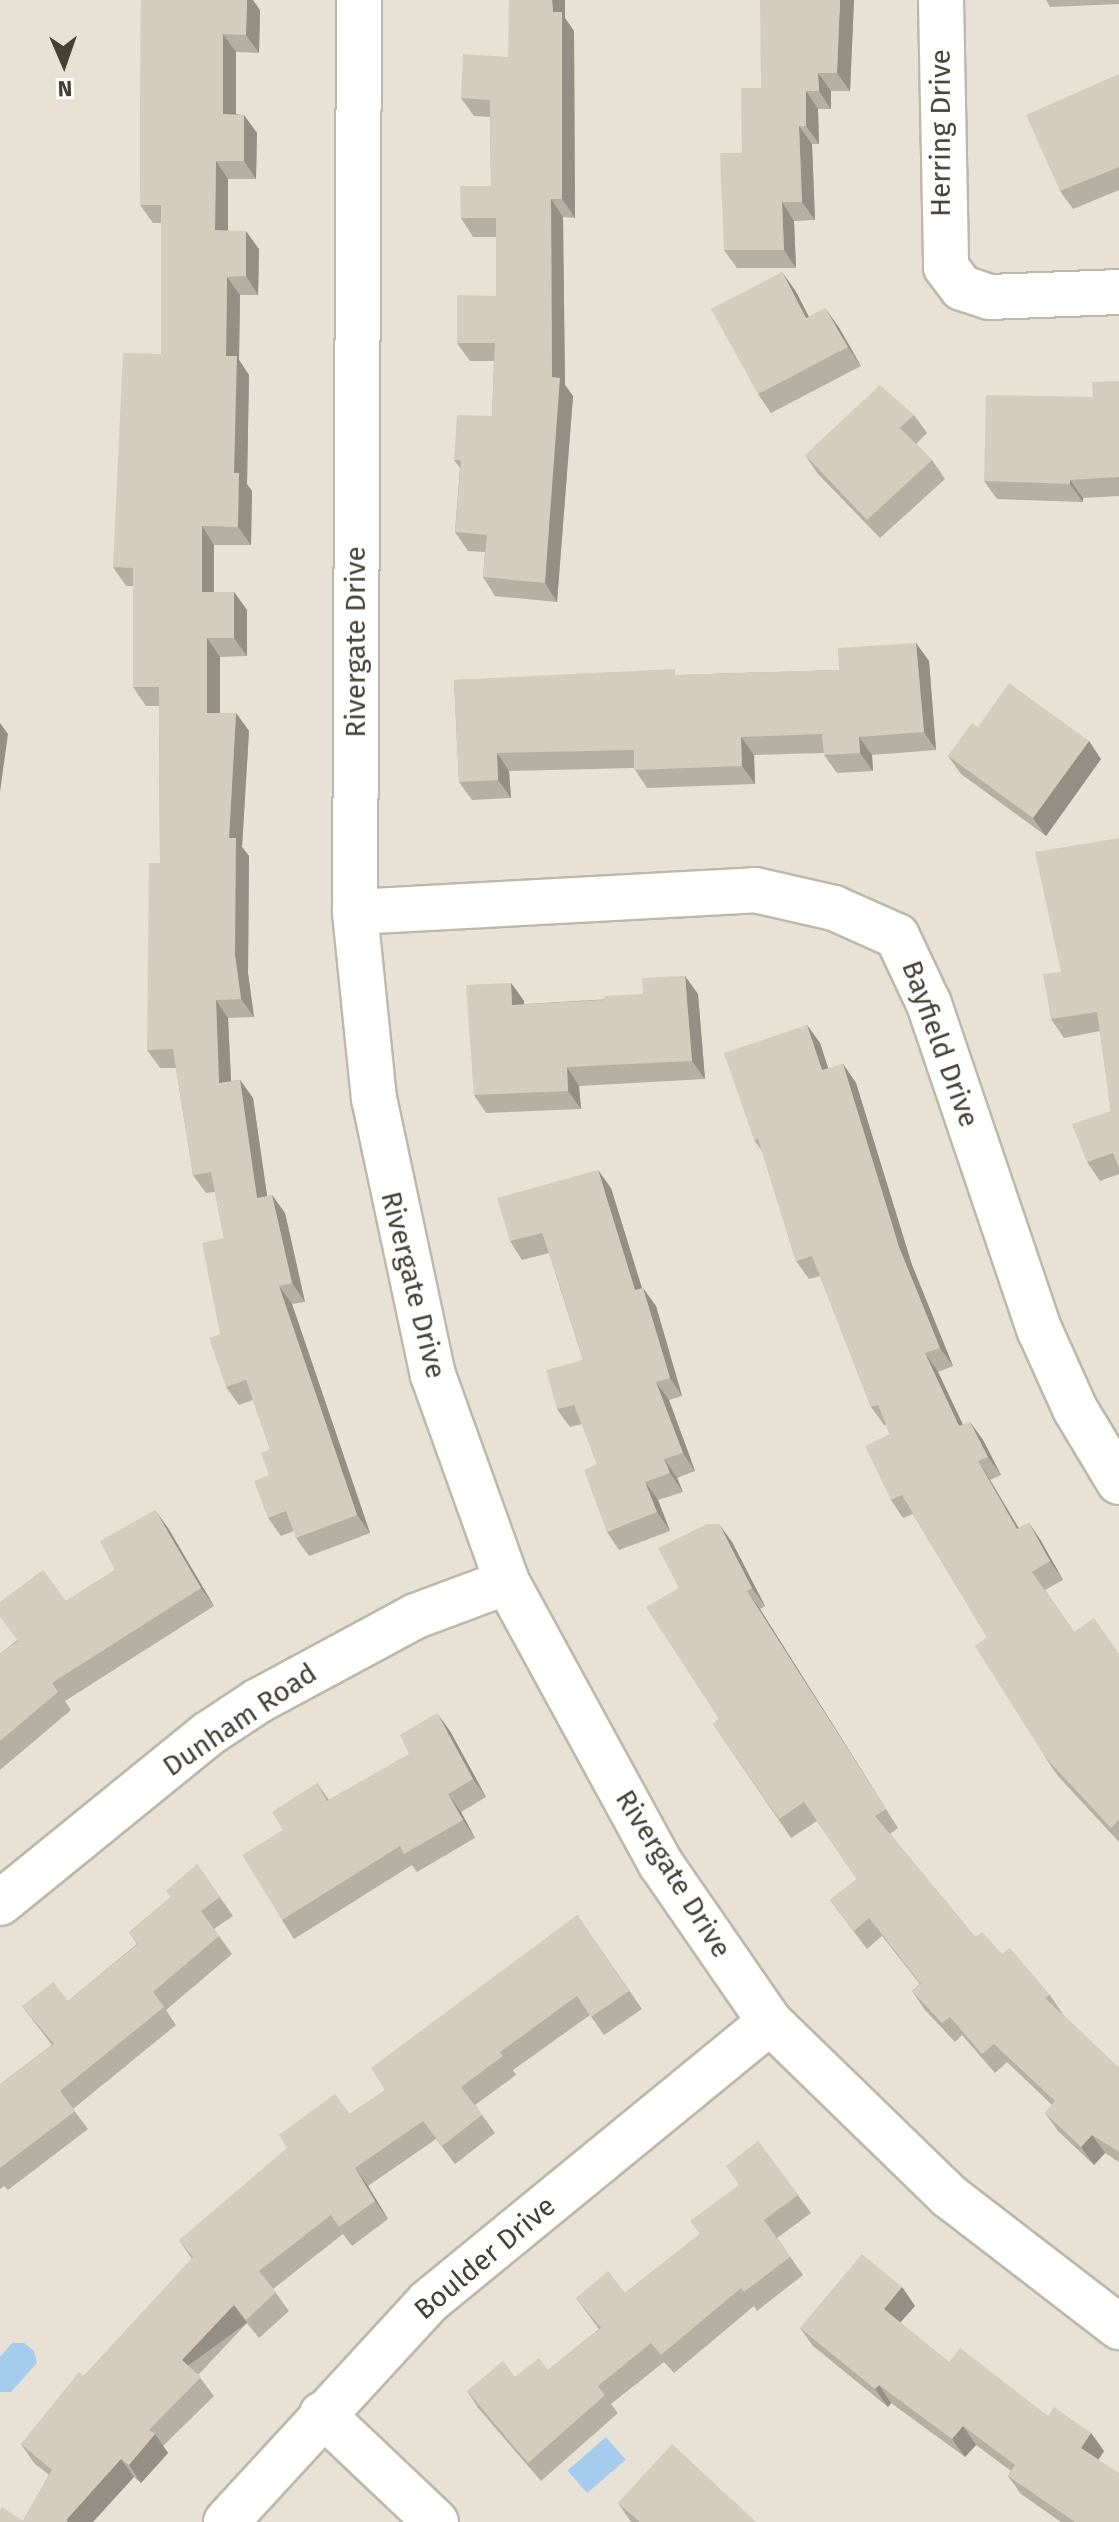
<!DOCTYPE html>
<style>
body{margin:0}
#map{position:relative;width:1119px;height:2522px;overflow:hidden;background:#f3f0e7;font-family:"Fira Sans",sans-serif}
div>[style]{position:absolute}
.residential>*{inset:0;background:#e7e2d5;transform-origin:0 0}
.water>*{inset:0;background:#a5cced;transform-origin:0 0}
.roads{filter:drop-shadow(2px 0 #beb8aa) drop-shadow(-2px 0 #beb8aa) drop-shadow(0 2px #beb8aa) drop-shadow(0 -2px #beb8aa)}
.minor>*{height:44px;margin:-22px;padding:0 22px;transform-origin:22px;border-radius:22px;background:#fff}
.wall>*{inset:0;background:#b6afa3}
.shaded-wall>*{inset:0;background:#948f84;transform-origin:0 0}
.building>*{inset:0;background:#d4ccbd}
span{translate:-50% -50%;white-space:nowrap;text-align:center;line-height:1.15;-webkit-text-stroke:7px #fff;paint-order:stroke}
.street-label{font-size:28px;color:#464036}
.north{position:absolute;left:24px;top:24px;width:80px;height:80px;-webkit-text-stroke:6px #fff;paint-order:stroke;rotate:178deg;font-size:22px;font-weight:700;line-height:32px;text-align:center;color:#464036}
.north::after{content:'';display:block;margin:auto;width:28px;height:36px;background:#464036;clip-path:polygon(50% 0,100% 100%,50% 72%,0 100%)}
</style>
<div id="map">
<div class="residential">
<i style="left:0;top:0;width:1119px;height:2522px"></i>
</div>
<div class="water">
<i style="clip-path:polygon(12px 2343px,24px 2343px,34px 2351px,37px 2363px,11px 2392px,0 2392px,0 2357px)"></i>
<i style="left:606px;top:2437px;width:30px;height:51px;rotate:49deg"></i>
</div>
<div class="roads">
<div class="minor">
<i style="left:359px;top:0;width:912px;rotate:90.25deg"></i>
<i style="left:355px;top:912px;width:187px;rotate:84.2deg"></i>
<i style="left:374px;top:1098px;width:283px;rotate:78deg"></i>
<i style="left:433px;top:1375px;width:220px;rotate:70.3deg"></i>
<i style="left:507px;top:1582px;width:321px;rotate:61.4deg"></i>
<i style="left:661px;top:1864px;width:192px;rotate:55.4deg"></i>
<i style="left:770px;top:2022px;width:250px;rotate:44.2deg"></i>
<i style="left:949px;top:2196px;width:215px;rotate:37.6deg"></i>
<i style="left:941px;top:0;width:267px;rotate:88.9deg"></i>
<i style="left:946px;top:267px;width:26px;rotate:53deg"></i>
<i style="left:962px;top:288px;width:28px;rotate:18deg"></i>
<i style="left:989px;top:297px;width:130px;rotate:-2.2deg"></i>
<i style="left:355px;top:912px;width:401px;rotate:-3.1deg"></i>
<i style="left:755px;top:890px;width:81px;rotate:12.8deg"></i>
<i style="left:834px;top:908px;width:69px;rotate:24deg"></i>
<i style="left:897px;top:936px;width:75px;rotate:64.8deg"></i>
<i style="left:929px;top:1004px;width:345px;rotate:71.3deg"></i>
<i style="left:1040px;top:1331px;width:85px;rotate:65.8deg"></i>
<i style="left:1075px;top:1409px;width:85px;rotate:58.9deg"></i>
<i style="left:0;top:1903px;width:268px;rotate:-39.1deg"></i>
<i style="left:208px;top:1734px;width:60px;rotate:-33.4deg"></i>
<i style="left:258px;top:1701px;width:179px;rotate:-28.3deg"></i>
<i style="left:416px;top:1616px;width:97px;rotate:-20.5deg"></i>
<i style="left:322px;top:2414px;width:157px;rotate:43.5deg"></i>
<i style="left:226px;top:2522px;width:299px;rotate:-47.4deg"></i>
<i style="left:428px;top:2302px;width:442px;rotate:-39.3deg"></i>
</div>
</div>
<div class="wall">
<i style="clip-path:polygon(141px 0,260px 10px,259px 53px,236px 52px,236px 114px,244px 115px,257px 133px,256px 179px,228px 179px,228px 230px,259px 249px,258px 295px,240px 295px,239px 360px,249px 375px,247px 484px,252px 491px,251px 545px,214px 545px,214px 592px,234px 592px,247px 610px,247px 656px,220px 657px,220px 713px,236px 713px,249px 731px,242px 847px,249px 856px,248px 973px,254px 1017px,228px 1018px,231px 1081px,240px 1080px,253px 1098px,267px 1196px,272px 1195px,285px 1213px,305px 1302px,292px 1304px,370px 1533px,309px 1556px,296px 1538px,294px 1531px,281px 1536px,268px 1518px,270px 1449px,253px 1400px,239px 1405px,226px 1387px,220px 1334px,224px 1238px,215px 1192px,206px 1193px,193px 1175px,176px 1068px,160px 1068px,147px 1050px,160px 863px,159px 706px,146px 706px,133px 687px,133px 586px,126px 586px,113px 567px,161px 354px,161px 223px,153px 223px,140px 205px)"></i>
<i style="clip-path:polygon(854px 0,850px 91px,831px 91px,831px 109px,818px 109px,819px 144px,812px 144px,815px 220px,794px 221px,796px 268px,737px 268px,724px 250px,742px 153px,761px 88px)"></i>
<i style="clip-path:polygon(1046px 0,1119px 0,1119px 4px,1050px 7px)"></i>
<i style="clip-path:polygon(565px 18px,574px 31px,575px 218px,563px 217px,565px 385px,573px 396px,557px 602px,495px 596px,483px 577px,485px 552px,468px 551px,455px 532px,460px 468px,454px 460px,492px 416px,494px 361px,470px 361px,457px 343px,496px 296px,496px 237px,473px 237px,461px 218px,491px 186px,490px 117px,474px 116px,461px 98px,508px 57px)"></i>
<i style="clip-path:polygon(1119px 74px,1119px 190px,1073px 209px,1060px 191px)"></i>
<i style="clip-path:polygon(795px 290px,808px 316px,838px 326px,861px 366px,771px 413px,758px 394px)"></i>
<i style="clip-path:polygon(1119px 381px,1119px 496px,1083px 498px,1083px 502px,997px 499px,984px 481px,1093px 397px)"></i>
<i style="clip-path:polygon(914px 415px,927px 433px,916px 444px,932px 460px,945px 479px,880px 538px,818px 474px,805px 455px)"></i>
<i style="clip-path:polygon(916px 643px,929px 661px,936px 750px,872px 755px,873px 771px,837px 773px,824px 755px,824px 753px,754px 755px,755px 784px,647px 788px,634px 768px,509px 771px,511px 798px,472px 800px,459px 782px,454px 680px,679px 675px,839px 670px)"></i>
<i style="clip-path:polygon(978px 727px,1101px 759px,1046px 836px,961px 774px,948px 756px)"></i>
<i style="clip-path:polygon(1119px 838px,1119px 1174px,1100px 1181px,1087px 1162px,1111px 1111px,1100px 1031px,1064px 1038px,1051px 1019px,1061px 972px)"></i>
<i style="clip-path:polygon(511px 983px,524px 1001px,524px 1004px,698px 994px,705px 1079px,579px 1086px,581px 1109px,486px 1113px,474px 1095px)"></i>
<i style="clip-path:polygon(807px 1025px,820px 1043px,828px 1069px,843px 1064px,856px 1083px,912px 1265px,953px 1366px,938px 1372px,963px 1425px,970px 1422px,983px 1440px,1001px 1475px,990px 1480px,1019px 1528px,1029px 1523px,1041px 1541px,1063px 1580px,1045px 1590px,1074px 1632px,1119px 1654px,1119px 1842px,1058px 1776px,1045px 1757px,987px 1637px,913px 1514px,903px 1518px,891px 1500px,890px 1434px,886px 1425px,884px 1425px,871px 1407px,820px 1276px,809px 1279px,796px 1261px,762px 1151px,754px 1140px)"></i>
<i style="clip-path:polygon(611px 1188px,642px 1288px,656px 1306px,682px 1396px,669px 1400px,695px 1471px,677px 1478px,683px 1492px,658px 1500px,670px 1531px,619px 1550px,607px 1532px,597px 1464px,582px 1424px,570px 1427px,557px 1409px,583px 1360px,549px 1253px,522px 1260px,510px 1241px)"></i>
<i style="clip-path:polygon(168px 1528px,214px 1606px,65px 1701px,71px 1710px,0 1770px,0 1654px,66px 1601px,115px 1570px)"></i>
<i style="clip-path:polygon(732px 1542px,765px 1606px,760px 1609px,898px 1828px,890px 1834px,975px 1937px,1002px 1954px,1050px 1995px,1062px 2013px,1062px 2014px,1119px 2068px,1119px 2162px,1105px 2153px,1094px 2165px,1058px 2131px,1045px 2113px,1052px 2105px,1007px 2062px,995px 2073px,962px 2035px,955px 2042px,925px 2010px,912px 1991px,920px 1984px,882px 1936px,867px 1949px,830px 1900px,857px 1879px,817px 1821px,791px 1838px,713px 1724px,719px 1719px,679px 1588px)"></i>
<i style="clip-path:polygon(450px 1731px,486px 1797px,461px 1812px,475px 1838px,417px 1872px,412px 1865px,294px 1939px,282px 1920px,283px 1830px,317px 1783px,329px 1800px)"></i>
<i style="clip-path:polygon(197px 1864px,233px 1916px,214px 1929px,232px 1954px,166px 2010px,176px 2025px,73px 2109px,88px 2129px,8px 2190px,4px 2186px,0 2189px,0 2084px,52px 2045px,22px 2006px,68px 2001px,137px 1944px,129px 1932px,171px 1897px)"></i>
<i style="clip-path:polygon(577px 1915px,642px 2009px,604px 2035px,590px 2015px,513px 2070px,516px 2075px,475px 2105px,495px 2133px,455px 2164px,436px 2139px,368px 2186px,388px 2219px,352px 2246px,343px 2234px,273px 2289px,289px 2311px,259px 2338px,247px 2323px,198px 2375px,214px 2396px,163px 2446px,168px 2453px,141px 2483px,134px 2477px,23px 2521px,49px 2475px,34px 2463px,21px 2444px,192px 2259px,179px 2240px,350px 2114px,385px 2090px)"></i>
<i style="clip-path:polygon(758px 2141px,811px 2213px,777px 2238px,803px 2275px,757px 2311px,754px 2306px,674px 2373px,664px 2362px,611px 2404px,618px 2413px,541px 2481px,479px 2409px,467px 2391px,515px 2377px,548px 2370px,599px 2329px,576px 2298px,625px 2293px,700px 2234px,739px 2185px)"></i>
<i style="clip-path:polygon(902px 2287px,915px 2306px,900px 2323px,949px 2362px,1048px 2416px,1091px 2433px,1104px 2451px,1099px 2459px,1119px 2522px,1061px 2522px,1021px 2494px,1008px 2476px,1011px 2471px,976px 2445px,965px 2457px,891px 2403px,888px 2407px,813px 2346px,800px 2328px)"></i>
<i style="clip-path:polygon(618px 2503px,756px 2522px,631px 2522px)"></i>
</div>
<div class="shaded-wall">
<i style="clip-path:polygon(247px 0,253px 0,260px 10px,259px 53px,246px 35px)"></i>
<i style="clip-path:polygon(552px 0,565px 0,565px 18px,574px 31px,575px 218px,562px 199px)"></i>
<i style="clip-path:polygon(840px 0,854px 0,850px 91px,837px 73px)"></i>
<i style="clip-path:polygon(223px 34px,236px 52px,236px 133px,223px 114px)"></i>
<i style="clip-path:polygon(818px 73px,831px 91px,831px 109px,819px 91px)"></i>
<i style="clip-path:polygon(806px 91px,818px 109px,819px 144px,806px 126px)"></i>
<i style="clip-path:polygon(244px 115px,257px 133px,256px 179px,244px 161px)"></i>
<i style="clip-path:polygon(799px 126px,812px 144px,815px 220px,802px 202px)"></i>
<i style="clip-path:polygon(216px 161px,228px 179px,228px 248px,215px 230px)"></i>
<i style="clip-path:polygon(551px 199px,563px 217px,565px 385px,573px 396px,557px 602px,545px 583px,552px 377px)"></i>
<i style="clip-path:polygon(782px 202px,794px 221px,796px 268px,784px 250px)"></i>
<i style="clip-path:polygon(246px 231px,259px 249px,258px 295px,246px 276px)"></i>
<i style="clip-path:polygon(782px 272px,795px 290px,819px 336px,806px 318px)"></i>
<i style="clip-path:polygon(227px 277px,240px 295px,239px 360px,249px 375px,247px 484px,252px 491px,251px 545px,238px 527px,226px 356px)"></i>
<i style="clip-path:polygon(825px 308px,838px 326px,861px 366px,848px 347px)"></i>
<i style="clip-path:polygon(1070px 480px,1083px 498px,1083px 502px,1070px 484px)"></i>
<i style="clip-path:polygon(202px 526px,214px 545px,214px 610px,202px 592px)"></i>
<i style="clip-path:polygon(234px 592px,247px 610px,247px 656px,234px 638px)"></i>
<i style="clip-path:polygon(207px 638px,220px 657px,220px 731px,207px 713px)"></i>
<i style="clip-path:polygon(916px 643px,929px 661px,936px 750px,924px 732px)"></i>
<i style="clip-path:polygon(236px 713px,249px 731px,242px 847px,249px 856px,248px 973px,254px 1017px,241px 999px,235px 955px,229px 838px)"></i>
<i style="clip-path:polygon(0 723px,8px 734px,0 792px)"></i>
<i style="clip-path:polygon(741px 737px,754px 755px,755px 784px,742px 766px)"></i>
<i style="clip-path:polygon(859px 737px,872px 755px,873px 771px,860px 753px)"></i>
<i style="clip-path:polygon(1089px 741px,1101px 759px,1046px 836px,1033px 818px)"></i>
<i style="clip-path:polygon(497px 753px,509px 771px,511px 798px,498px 780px)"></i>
<i style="clip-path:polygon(685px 976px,698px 994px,705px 1079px,692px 1061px)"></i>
<i style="clip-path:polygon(511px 983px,524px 1001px,525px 1023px,512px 1005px)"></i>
<i style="clip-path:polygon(216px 1000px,228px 1018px,232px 1101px,219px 1083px)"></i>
<i style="clip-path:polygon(807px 1025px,820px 1043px,835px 1089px,822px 1070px)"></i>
<i style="clip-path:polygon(843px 1064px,856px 1083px,912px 1265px,953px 1366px,940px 1348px,899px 1247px)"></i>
<i style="clip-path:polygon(567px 1067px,579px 1086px,581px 1109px,568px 1091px)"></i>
<i style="clip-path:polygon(240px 1080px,253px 1098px,270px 1216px,257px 1198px)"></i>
<i style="clip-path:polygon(598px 1170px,611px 1188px,648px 1308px,635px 1290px)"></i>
<i style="clip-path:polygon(272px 1195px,285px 1213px,305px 1302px,292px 1283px)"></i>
<i style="clip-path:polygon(279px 1286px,292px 1304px,370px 1533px,357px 1515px)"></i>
<i style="clip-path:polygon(643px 1288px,656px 1306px,682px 1396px,670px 1378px)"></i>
<i style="clip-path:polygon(925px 1353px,938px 1372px,972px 1444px,959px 1426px)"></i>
<i style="clip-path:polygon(656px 1382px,669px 1400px,695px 1471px,683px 1453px)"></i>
<i style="clip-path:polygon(970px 1422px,983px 1440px,1001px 1475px,988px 1457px)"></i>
<i style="clip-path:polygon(664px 1459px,677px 1478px,683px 1492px,670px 1473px)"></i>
<i style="clip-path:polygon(978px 1461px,990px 1480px,1030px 1548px,1017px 1529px)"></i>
<i style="clip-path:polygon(645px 1482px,658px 1500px,670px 1531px,657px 1512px)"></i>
<i style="clip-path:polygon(155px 1510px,168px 1528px,214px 1606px,201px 1588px)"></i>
<i style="clip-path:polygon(1029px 1523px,1041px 1541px,1063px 1580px,1050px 1561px)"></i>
<i style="clip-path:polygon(719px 1524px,732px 1542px,765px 1606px,752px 1588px)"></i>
<i style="clip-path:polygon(747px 1591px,760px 1609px,898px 1828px,886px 1809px)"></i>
<i style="clip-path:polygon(437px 1713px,450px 1731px,486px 1797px,473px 1779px)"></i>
<i style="clip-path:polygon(448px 1794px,461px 1812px,475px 1838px,463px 1820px)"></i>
<i style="clip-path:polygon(1092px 2135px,1105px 2153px,1094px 2165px,1081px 2147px)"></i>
<i style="clip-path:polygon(355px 2168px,368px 2186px,388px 2219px,375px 2201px)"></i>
<i style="clip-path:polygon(902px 2287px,915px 2306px,896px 2327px,884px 2309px)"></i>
<i style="left:234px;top:2305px;width:22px;height:76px;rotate:54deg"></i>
<i style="clip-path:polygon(879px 2385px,891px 2403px,888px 2407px,875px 2389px)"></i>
<i style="clip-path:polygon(963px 2426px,976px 2445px,965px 2457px,952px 2439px)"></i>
<i style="clip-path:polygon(1091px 2433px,1104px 2451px,1094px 2466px,1081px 2448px)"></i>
<i style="clip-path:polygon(155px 2434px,168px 2453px,141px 2483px,129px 2465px)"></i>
<i style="clip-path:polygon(121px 2459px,134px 2477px,93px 2522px,67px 2522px,66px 2520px)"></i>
</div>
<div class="building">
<i style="clip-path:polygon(141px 0,247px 0,246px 35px,223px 34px,223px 114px,244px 115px,244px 161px,216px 161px,215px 230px,246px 231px,246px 276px,227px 277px,226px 356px,237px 356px,234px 473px,239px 473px,238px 527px,202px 526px,202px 592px,234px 592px,234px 638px,207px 638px,207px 713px,236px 713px,229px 838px,236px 838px,235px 955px,241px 999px,216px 1000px,219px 1083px,240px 1080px,257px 1198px,272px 1195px,292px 1283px,279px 1286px,357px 1515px,296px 1538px,286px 1511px,268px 1518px,254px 1481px,269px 1475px,261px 1453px,270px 1449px,246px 1380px,226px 1387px,209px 1338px,220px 1334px,202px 1243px,224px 1238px,211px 1172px,193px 1175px,173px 1049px,147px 1050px,149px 863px,160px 863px,159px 687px,133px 687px,133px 568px,113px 567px,123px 353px,161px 354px,161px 205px,140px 205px)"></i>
<i style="clip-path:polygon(509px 0,552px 0,553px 12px,562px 12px,562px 199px,551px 199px,552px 377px,560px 378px,545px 583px,483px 577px,487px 535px,455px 532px,461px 460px,454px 460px,457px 415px,492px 416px,495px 343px,457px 343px,457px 295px,496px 296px,496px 218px,461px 218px,460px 186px,491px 186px,490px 100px,461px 98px,463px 54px,508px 57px)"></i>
<i style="clip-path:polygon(760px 0,840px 0,837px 73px,818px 73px,819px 91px,806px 91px,806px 126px,799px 126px,802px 202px,782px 202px,784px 250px,724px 250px,720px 153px,742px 153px,741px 88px,761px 88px)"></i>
<i style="clip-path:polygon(1119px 74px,1119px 167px,1060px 191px,1026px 115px)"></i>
<i style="clip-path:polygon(782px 272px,806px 318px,825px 308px,848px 347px,758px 394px,711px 309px)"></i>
<i style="clip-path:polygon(1119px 381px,1119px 477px,1070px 480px,1070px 484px,984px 481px,986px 395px,1093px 397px,1092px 382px)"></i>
<i style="clip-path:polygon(880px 385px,914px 415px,900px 428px,932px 460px,867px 520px,805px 455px)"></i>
<i style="clip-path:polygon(916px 643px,924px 732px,859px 737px,860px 753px,824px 755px,822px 734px,741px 737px,742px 766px,634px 770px,634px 750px,497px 753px,498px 780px,459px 782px,454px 680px,675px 669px,675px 675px,839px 670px,838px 648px)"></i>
<i style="clip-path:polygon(1009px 683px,1089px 741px,1033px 818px,948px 756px,972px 723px,978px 727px)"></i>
<i style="clip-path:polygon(1119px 838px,1119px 1168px,1113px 1153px,1087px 1162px,1072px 1124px,1111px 1111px,1097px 1012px,1051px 1019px,1043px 974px,1061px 972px,1035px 852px)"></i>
<i style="clip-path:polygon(685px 976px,692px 1061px,567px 1067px,568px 1091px,474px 1095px,466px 985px,511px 983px,512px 1005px,605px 1000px,604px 996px,643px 994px,642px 978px)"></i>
<i style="clip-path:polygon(807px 1025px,822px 1070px,843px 1064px,899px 1247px,940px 1348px,925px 1353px,959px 1426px,970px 1422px,988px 1457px,978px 1461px,1017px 1529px,1029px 1523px,1050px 1561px,1032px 1572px,1074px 1632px,1094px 1618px,1119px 1654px,1119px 1820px,1111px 1828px,1045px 1757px,975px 1646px,987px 1637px,902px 1495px,891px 1500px,865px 1446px,890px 1434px,878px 1405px,871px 1407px,812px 1256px,796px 1261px,758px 1139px,754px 1140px,724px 1053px)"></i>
<i style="clip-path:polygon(598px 1170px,635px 1290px,643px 1288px,670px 1378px,656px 1382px,683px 1453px,664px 1459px,670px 1473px,645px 1482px,657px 1512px,607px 1532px,584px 1470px,597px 1464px,574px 1405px,557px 1409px,546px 1370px,583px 1360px,559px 1283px,542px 1233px,510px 1241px,497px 1198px)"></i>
<i style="clip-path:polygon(155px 1510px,201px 1588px,52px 1683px,58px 1692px,0 1741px,0 1654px,18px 1641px,0 1617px,0 1602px,43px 1570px,66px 1601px,115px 1570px,100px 1541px)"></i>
<i style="clip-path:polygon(707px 1524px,719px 1524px,752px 1588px,747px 1591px,886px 1809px,875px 1816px,975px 1937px,982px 1932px,1002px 1954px,1010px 1948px,1050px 1995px,1045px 1998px,1119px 2068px,1119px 2152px,1092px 2135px,1081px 2147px,1045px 2113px,1055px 2101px,994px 2044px,982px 2054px,950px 2017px,942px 2023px,912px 1991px,921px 1984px,869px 1918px,854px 1931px,830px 1900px,857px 1879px,804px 1802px,779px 1819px,713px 1724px,719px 1719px,646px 1607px,679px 1588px,658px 1548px)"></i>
<i style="clip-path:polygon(437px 1713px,473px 1779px,448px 1794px,463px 1820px,404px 1854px,400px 1846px,282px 1920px,242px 1855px,283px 1830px,272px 1812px,317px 1783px,327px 1801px,409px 1754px,400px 1735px)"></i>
<i style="clip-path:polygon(197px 1864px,220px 1897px,201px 1911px,219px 1936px,153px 1992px,164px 2007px,60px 2091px,75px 2111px,0 2168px,0 2084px,54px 2044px,22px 2006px,53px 1982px,68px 2001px,138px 1944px,129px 1932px,171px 1897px,166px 1891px)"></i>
<i style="clip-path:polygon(577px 1915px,629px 1991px,591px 2017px,577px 1996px,500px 2052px,503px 2056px,461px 2087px,482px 2115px,442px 2146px,423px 2121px,355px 2168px,375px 2201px,339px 2227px,331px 2215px,259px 2271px,276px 2292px,246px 2320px,234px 2305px,182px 2360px,201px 2377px,149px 2430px,155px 2434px,129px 2465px,121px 2459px,66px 2520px,68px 2522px,0 2522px,0 2510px,2px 2507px,23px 2521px,52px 2470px,21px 2444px,79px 2372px,84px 2376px,193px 2257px,179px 2240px,287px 2148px,279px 2135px,335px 2094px,350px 2114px,385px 2090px,371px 2068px)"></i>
<i style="clip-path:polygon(758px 2141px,798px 2195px,764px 2220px,790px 2257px,744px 2292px,741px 2288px,661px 2355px,651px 2343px,598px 2386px,605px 2395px,528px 2463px,467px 2391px,503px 2361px,515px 2377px,539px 2358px,548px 2370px,601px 2328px,576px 2298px,608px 2271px,625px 2293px,700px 2234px,690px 2221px,739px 2185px,726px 2166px)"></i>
<i style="clip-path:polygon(862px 2254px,902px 2287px,884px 2309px,949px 2362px,960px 2348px,1048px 2416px,1054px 2407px,1091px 2433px,1081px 2448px,1119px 2473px,1119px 2522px,1075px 2522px,1008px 2476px,1015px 2465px,963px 2426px,952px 2439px,879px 2385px,875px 2389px,800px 2328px)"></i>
<i style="clip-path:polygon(672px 2444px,756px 2522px,640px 2522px,618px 2503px)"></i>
</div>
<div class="street-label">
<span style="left:941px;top:133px;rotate:-90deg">Herring Drive</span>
<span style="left:356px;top:642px;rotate:-90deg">Rivergate Drive</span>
<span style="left:940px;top:1044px;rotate:70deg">Bayfield Drive</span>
<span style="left:413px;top:1285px;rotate:76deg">Rivergate Drive</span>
<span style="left:240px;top:1720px;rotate:-34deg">Dunham Road</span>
<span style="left:673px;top:1874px;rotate:58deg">Rivergate Drive</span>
<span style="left:485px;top:2258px;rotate:-40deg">Boulder Drive</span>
</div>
<div class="north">N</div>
</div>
